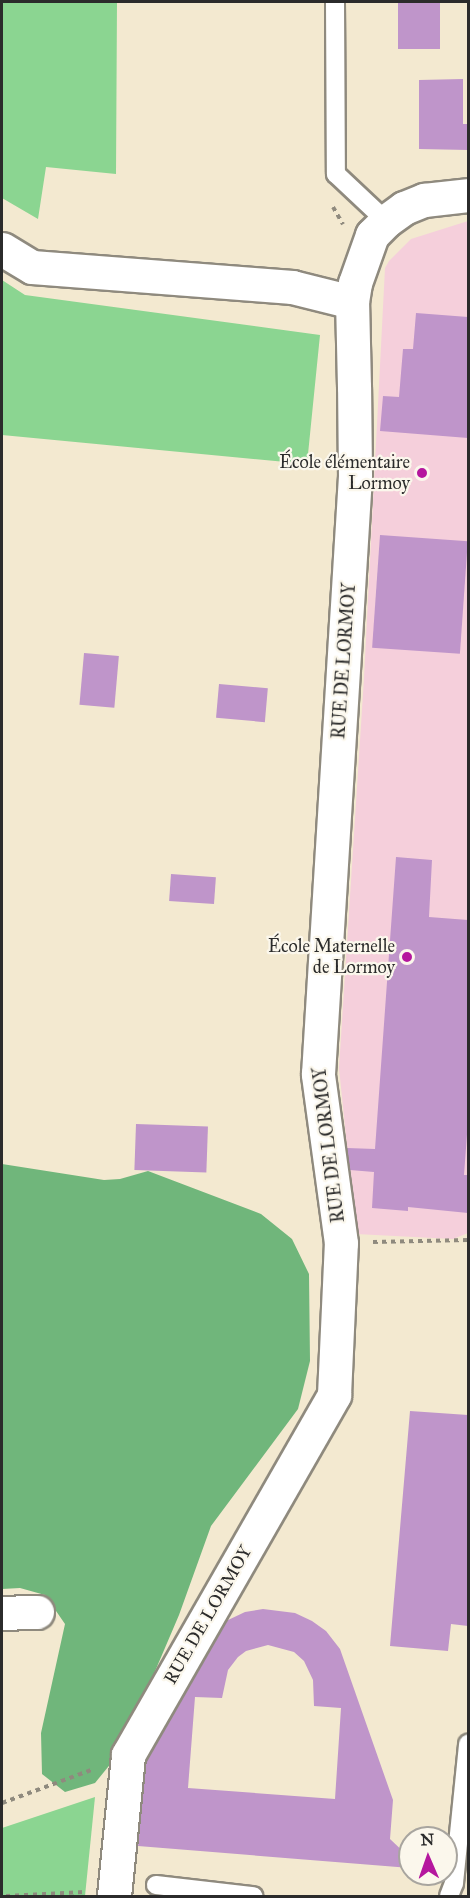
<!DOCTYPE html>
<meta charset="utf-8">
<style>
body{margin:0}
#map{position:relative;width:470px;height:1898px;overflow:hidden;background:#f3e9d0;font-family:"IM FELL Great Primer",serif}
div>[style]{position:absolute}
.built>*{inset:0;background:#f5cfdb}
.green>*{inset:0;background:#8bd591}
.forest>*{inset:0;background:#70b67b}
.building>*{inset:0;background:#bf95ca;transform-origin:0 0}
.path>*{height:4px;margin-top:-2px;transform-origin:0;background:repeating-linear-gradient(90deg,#8f8a7e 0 4.5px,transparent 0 9px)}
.roads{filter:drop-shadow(2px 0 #8f8a7e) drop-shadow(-2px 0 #8f8a7e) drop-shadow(0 2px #8f8a7e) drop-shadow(0 -2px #8f8a7e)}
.service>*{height:18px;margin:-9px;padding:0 9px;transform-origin:9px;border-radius:9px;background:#fff}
.minor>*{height:33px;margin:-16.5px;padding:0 16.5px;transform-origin:16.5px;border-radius:16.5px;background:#fff}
.tertiary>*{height:33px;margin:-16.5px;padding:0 16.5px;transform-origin:16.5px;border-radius:16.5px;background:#fff}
.dots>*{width:16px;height:16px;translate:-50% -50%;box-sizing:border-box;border:3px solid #fbf7ec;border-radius:50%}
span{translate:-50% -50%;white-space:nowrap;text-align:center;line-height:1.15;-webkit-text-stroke:4.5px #fbf7ec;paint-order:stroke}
.poi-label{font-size:18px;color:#2b2b2b}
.right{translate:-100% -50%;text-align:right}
.street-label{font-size:18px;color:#2b2b2b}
.frame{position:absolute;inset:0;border:3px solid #2b2b2b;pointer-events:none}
.north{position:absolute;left:398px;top:1826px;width:60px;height:60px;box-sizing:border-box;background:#fbf7ec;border:2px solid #a8a59f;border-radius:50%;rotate:358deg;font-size:16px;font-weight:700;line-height:24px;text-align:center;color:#2b2b2b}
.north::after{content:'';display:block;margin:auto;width:21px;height:27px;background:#b5179e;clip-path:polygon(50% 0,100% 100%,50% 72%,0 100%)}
</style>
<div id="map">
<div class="built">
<i style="clip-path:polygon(468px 221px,468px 1233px,453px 1239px,356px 1234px,339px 1068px,364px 678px,385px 268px,389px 261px,411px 239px)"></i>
</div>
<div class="green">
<i style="clip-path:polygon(2px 2px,117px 2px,116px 174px,46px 167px,38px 219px,2px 198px)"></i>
<i style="clip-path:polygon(2px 280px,25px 295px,320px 335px,307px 464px,2px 435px)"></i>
<i style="clip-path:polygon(95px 1797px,85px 1896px,2px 1896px,2px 1828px)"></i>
</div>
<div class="forest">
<i style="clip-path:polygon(2px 1164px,104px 1180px,120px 1179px,148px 1171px,261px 1214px,292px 1239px,309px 1274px,310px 1361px,298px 1409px,211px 1526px,179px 1615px,121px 1751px,95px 1783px,65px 1792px,42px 1774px,41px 1733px,65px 1624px,45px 1595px,20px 1588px,2px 1589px)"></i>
</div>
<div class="building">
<i style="left:398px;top:2px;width:42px;height:47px"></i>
<i style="clip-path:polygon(463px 79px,463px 124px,468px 124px,468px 150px,419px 149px,419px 80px)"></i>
<i style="clip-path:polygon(416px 313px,468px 317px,468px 438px,380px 431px,383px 396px,399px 397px,403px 349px,413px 349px)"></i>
<i style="left:380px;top:535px;width:88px;height:113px;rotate:4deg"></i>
<i style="left:84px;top:653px;width:35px;height:52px;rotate:5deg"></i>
<i style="left:219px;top:684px;width:49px;height:34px;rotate:5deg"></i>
<i style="clip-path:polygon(396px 857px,432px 860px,429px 917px,468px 920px,468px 1121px,464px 1175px,468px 1175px,468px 1213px,408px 1207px,408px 1211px,372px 1208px,374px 1172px,350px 1170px,347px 1148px,375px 1149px)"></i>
<i style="left:171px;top:874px;width:45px;height:27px;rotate:4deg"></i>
<i style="left:136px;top:1124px;width:72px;height:46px;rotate:2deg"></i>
<i style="clip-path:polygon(410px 1411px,468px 1415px,468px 1626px,451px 1624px,448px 1651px,390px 1646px)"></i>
<i style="clip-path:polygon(evenodd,263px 1609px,295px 1613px,312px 1621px,326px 1631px,340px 1649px,393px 1800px,390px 1839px,410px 1858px,410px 1868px,138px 1846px,146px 1761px,226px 1621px,245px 1612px,263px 1609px,268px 1645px,294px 1652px,304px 1661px,313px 1680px,314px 1706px,341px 1708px,335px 1799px,188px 1788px,195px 1697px,222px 1698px,228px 1670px,238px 1657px,246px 1651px,268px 1645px)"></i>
</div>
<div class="path">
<i style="left:333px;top:207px;width:20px;rotate:60deg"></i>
<i style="left:373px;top:1242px;width:95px;rotate:-1.2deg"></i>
<i style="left:2px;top:1803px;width:98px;rotate:-20.3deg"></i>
<i style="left:6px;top:1896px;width:78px;rotate:-2.9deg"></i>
</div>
<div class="roads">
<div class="service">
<i style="left:335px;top:2px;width:172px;rotate:89.7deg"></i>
<i style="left:336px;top:174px;width:69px;rotate:43.2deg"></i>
<i style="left:156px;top:1885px;width:98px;rotate:6.5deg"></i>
<i style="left:449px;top:1896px;width:14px;rotate:-69deg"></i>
<i style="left:454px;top:1883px;width:140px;rotate:-84.2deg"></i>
</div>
<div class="minor">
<i style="left:2px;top:249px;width:35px;rotate:31deg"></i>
<i style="left:32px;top:267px;width:261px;rotate:4.4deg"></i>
<i style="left:292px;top:287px;width:62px;rotate:14deg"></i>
<i style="left:354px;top:387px;width:85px;rotate:-91.3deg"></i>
<i style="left:352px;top:302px;width:19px;rotate:-81deg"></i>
<i style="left:355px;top:283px;width:51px;rotate:-70.5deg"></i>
<i style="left:372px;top:235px;width:20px;rotate:-45deg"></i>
<i style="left:386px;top:221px;width:22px;rotate:-36deg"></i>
<i style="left:404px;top:208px;width:22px;rotate:-22deg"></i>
<i style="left:424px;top:200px;width:44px;rotate:-6.5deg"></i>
<i style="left:2px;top:1613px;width:35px;rotate:-2deg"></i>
</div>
<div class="tertiary">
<i style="left:114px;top:1896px;width:142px;rotate:-84.3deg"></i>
<i style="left:128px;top:1755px;width:415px;rotate:-60.2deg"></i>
<i style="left:334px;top:1395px;width:152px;rotate:-87.4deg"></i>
<i style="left:341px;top:1243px;width:171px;rotate:-97.8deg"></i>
<i style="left:318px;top:1074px;width:599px;rotate:-86.46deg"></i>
<i style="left:355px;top:476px;width:89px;rotate:-90.6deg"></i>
</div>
</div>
<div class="dots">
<i style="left:422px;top:473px;background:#b5179e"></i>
<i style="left:407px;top:957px;background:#b5179e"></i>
</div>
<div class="poi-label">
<span class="right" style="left:410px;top:473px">École élémentaire<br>Lormoy</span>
<span class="right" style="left:395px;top:957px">École Maternelle<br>de Lormoy</span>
</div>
<div class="street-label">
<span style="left:344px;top:661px;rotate:-86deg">RUE DE LORMOY</span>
<span style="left:329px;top:1145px;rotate:-97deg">RUE DE LORMOY</span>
<span style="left:208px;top:1615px;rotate:-60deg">RUE DE LORMOY</span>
</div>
<div class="frame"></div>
<div class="north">N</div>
</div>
